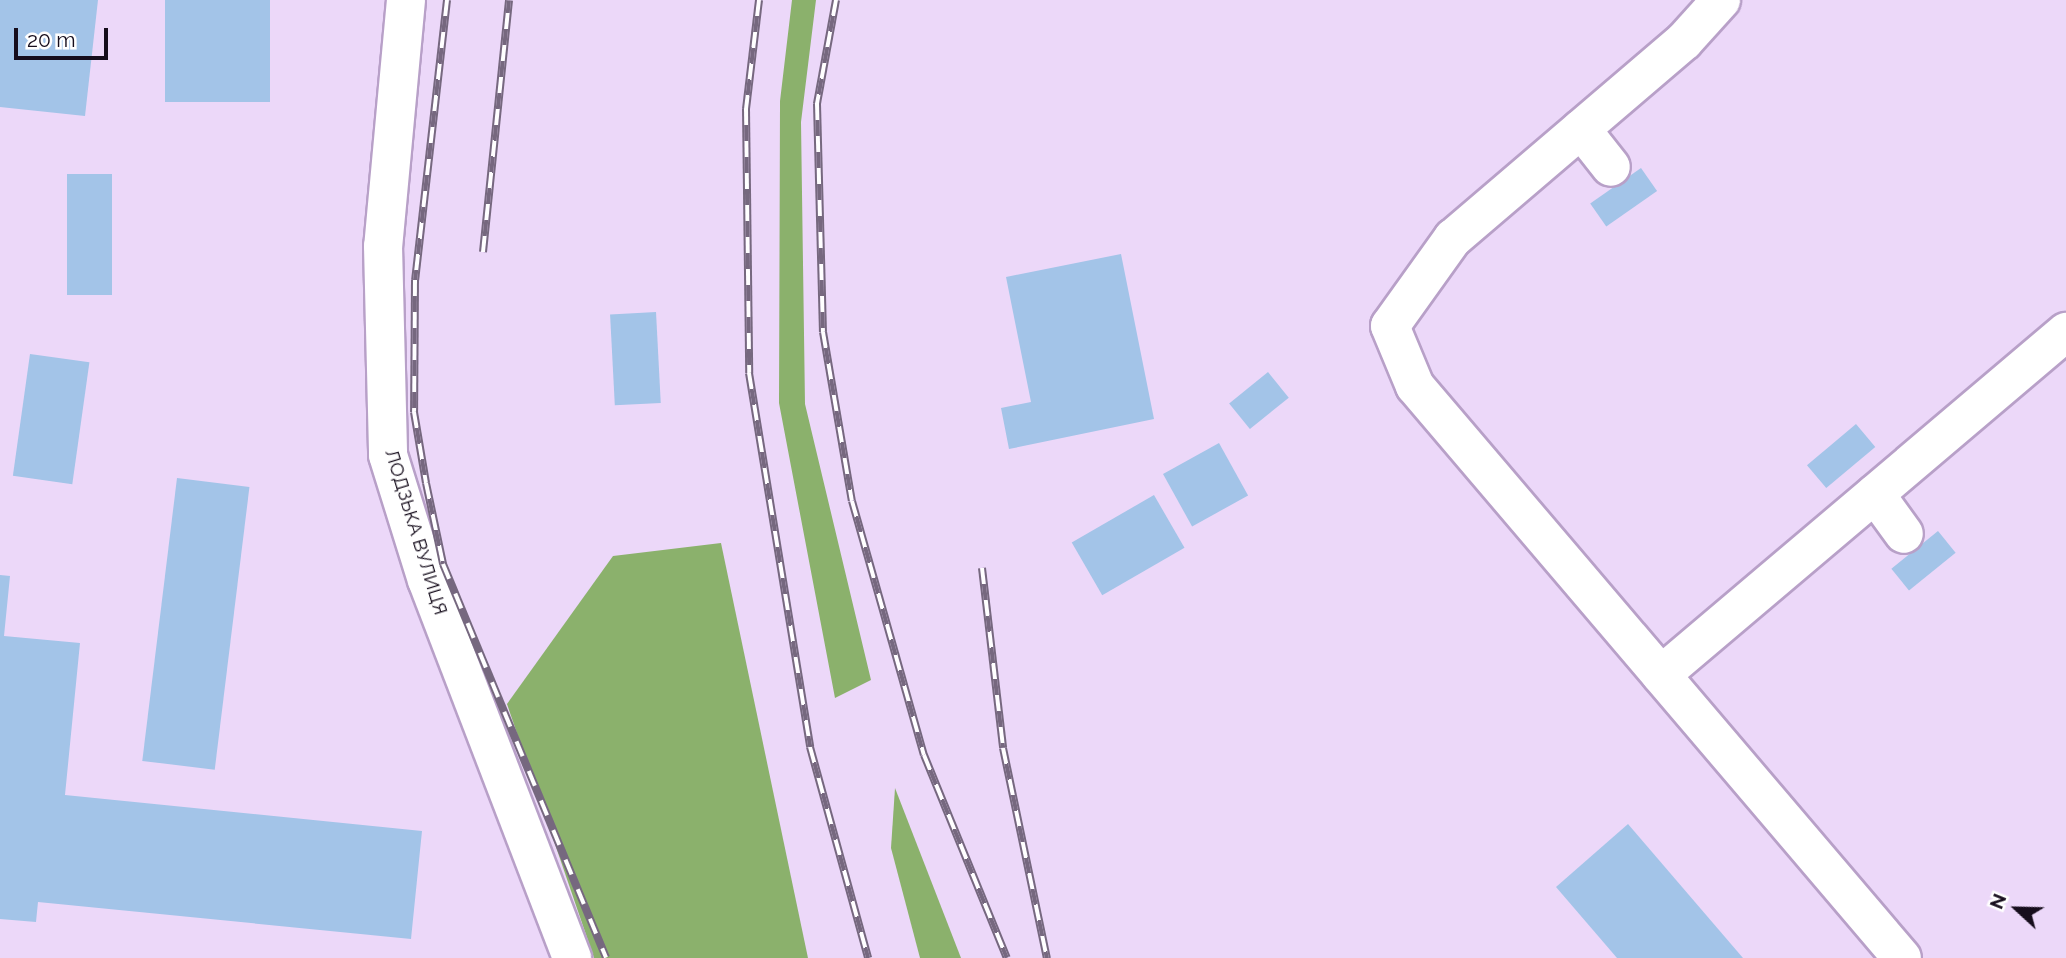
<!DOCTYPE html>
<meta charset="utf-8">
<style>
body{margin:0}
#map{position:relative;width:2066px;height:958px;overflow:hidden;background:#ecd8f9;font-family:Raleway,sans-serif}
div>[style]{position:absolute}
.forest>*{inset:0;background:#8bb16c}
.building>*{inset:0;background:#a3c4e8;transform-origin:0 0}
.roads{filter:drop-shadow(2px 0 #b8a0c8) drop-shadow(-2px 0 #b8a0c8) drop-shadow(0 2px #b8a0c8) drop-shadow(0 -2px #b8a0c8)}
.minor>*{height:38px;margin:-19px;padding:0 19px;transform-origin:19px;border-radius:19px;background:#fff}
.rail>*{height:8px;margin-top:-4px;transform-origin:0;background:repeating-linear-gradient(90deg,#fff 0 16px,#76687f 0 32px);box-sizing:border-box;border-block:2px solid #76687f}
span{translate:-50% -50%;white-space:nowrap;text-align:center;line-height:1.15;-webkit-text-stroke:5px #fff;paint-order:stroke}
.street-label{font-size:19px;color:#160d1c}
.north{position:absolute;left:1982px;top:874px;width:70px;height:70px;-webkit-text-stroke:5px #fff;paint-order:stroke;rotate:292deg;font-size:19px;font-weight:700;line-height:28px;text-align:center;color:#160d1c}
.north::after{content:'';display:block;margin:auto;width:24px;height:32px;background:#160d1c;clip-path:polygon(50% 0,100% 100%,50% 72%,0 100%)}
.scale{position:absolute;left:14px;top:28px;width:94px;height:32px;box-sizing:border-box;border:4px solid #160d1c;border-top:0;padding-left:9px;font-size:21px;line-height:24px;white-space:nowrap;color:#160d1c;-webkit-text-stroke:5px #fff;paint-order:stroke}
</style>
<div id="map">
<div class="forest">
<i style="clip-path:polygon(792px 0,816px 0,801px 122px,805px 404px,871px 680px,835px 698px,779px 403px,780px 101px)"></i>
<i style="clip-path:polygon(721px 543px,808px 958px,594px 958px,507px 704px,613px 556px)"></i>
<i style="clip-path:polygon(895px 788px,961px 958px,920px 958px,891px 848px)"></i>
</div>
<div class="building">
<i style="clip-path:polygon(0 0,98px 0,85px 116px,0 107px)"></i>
<i style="left:165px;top:0;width:105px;height:102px"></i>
<i style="left:1641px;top:168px;width:28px;height:62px;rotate:55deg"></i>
<i style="left:67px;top:174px;width:45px;height:121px"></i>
<i style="clip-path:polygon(1121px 254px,1154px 419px,1009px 449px,1001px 408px,1031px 402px,1006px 277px)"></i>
<i style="left:656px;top:312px;width:91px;height:46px;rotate:87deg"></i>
<i style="left:30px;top:354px;width:60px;height:123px;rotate:8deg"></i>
<i style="left:1268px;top:372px;width:33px;height:50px;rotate:51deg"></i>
<i style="left:1856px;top:424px;width:30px;height:64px;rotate:50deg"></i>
<i style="left:1219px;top:443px;width:60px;height:64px;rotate:61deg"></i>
<i style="left:177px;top:478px;width:73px;height:285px;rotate:7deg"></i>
<i style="left:1154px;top:495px;width:61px;height:95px;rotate:60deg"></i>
<i style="left:1938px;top:531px;width:28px;height:60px;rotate:51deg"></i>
<i style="clip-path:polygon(0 575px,10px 576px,4px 636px,80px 643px,65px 795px,422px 831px,411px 939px,38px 902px,36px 922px,0 919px)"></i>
<i style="clip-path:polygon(1628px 824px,1743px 958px,1617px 958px,1556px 887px)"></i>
</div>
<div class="roads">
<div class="minor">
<i style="left:406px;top:0;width:247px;rotate:95.3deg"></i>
<i style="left:383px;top:246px;width:209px;rotate:88.6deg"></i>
<i style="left:388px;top:455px;width:131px;rotate:72.7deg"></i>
<i style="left:427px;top:580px;width:405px;rotate:69deg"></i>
<i style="left:1721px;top:0;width:55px;rotate:132.1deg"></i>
<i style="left:1684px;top:41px;width:304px;rotate:139.5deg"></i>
<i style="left:1453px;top:238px;width:108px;rotate:125.6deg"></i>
<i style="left:1390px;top:326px;width:65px;rotate:67.4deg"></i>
<i style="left:1415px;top:386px;width:751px;rotate:49.59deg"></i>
<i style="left:1581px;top:129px;width:48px;rotate:51.7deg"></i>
<i style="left:1875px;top:494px;width:49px;rotate:54.1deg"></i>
<i style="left:1661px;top:675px;width:531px;rotate:-40.26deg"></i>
</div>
</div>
<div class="rail">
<i style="left:447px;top:0;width:282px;rotate:96.5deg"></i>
<i style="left:415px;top:280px;width:132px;rotate:90.4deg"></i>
<i style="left:414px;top:412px;width:72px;rotate:80.4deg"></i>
<i style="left:426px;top:483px;width:83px;rotate:78.1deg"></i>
<i style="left:443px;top:564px;width:426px;rotate:67.5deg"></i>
<i style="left:759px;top:0;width:110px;rotate:96.8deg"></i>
<i style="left:746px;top:109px;width:264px;rotate:89.3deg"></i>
<i style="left:749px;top:373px;width:379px;rotate:80.7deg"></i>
<i style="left:810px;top:747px;width:219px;rotate:74.6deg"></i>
<i style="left:836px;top:0;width:106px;rotate:100.4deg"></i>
<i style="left:817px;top:104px;width:228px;rotate:88.5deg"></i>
<i style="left:823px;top:332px;width:171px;rotate:80.3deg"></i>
<i style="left:852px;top:501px;width:264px;rotate:74.2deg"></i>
<i style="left:924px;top:755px;width:219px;rotate:67.8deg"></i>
<i style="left:483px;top:252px;width:253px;rotate:-84.1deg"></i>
<i style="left:982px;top:568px;width:181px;rotate:83.3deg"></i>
<i style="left:1003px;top:748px;width:215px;rotate:78.2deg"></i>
</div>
<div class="street-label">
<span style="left:416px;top:532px;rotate:73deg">ЛОДЗЬКА ВУЛИЦЯ</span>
</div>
<div class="north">N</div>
<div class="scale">20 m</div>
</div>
